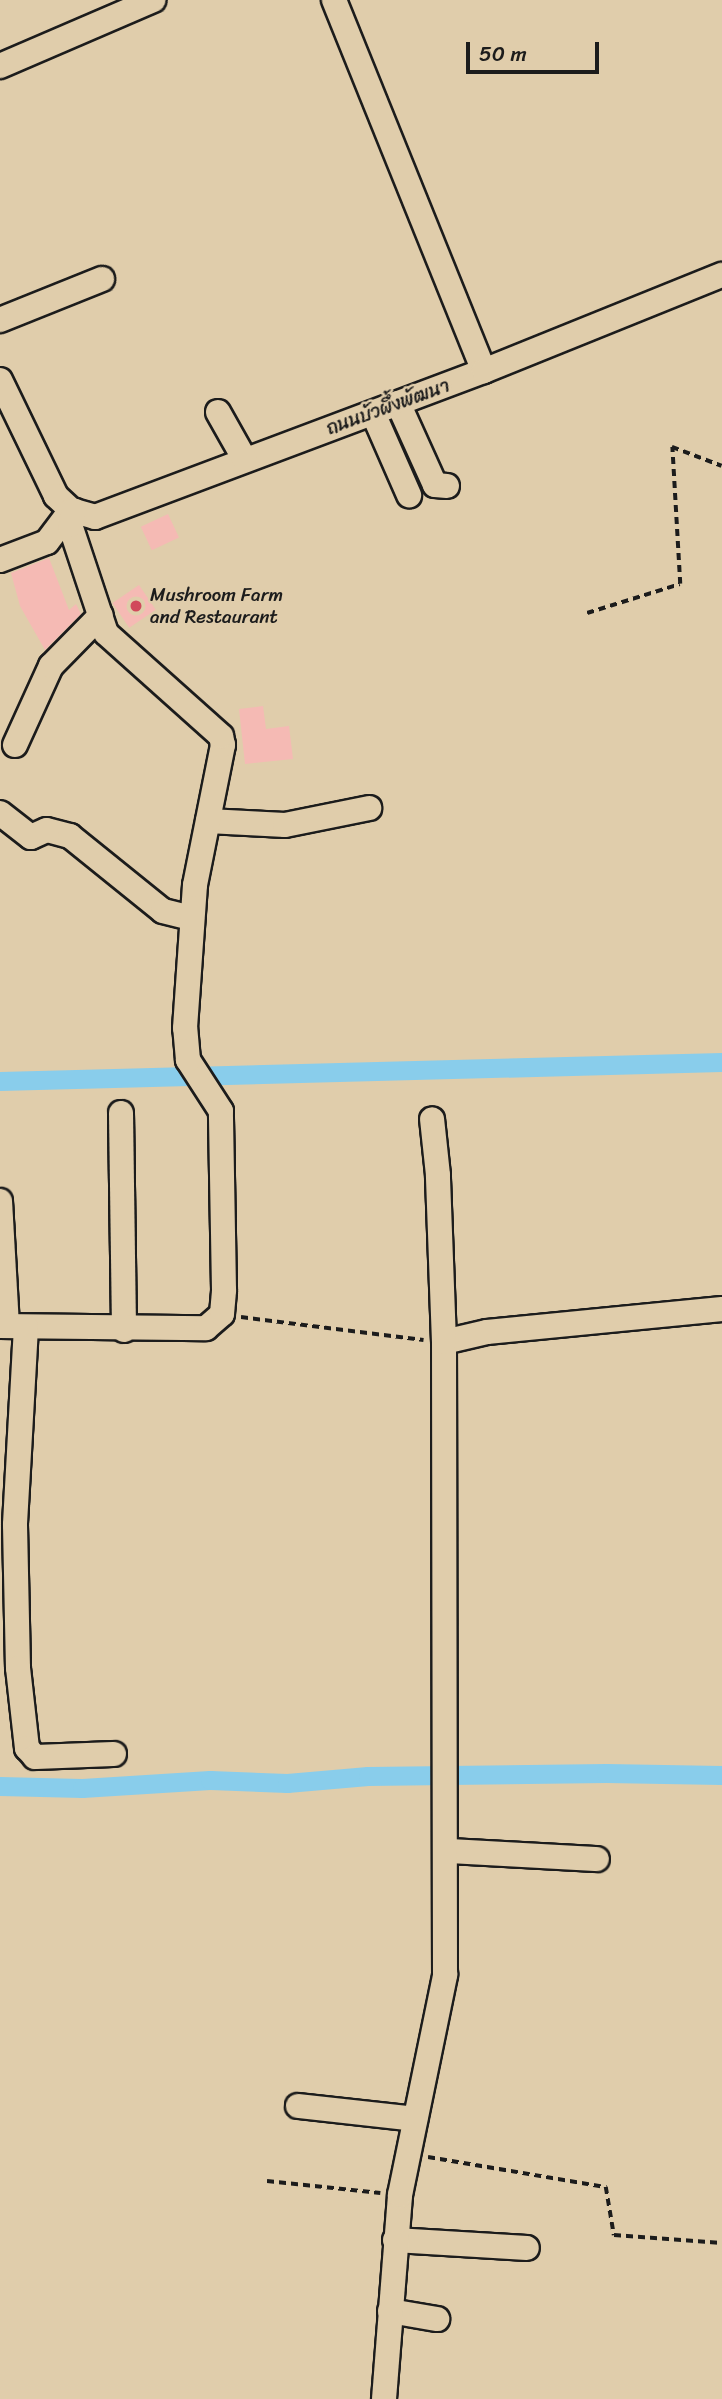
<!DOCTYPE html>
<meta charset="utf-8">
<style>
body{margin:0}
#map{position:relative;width:722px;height:2399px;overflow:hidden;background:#e0cdab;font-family:Sriracha,"Playpen Sans Thai",sans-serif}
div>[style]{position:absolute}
.canal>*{height:19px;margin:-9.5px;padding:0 9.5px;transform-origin:9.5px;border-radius:9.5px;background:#89cdeb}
.building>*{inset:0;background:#f5bab4;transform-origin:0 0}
.path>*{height:3.5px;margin-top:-1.75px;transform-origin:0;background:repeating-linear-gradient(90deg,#1c1c1c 0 7px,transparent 0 12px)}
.roads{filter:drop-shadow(2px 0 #1c1c1c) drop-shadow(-2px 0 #1c1c1c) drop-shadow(0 2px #1c1c1c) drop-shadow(0 -2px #1c1c1c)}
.minor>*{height:24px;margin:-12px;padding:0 12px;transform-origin:12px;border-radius:12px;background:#e0cdab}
.dots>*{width:19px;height:19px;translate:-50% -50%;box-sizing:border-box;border:4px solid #e0cdab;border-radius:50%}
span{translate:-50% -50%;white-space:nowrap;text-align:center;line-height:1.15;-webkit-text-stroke:5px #e0cdab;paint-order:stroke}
.street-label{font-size:19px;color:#1c1c1c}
.poi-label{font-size:19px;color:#1c1c1c}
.left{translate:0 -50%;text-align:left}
.scale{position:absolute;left:466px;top:42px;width:133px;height:32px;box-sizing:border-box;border:4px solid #1c1c1c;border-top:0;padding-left:9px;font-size:21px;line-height:24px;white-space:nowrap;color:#1c1c1c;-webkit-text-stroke:5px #e0cdab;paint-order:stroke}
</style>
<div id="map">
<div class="canal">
<i style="left:0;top:1081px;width:722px;rotate:-1.51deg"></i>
<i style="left:0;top:1786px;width:82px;rotate:1.4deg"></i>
<i style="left:82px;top:1788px;width:128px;rotate:-3.6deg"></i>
<i style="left:210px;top:1780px;width:77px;rotate:2.2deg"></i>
<i style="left:287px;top:1783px;width:81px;rotate:-4.9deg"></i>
<i style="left:368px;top:1776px;width:238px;rotate:-0.7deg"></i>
<i style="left:606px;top:1773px;width:116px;rotate:1deg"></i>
</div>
<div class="building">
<i style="left:168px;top:514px;width:26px;height:30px;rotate:65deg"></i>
<i style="clip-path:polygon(49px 558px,69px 610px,76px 604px,81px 614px,45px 650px,20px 606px,11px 573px)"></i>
<i style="left:139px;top:585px;width:30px;height:32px;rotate:56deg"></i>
<i style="clip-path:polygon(263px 706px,266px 729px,289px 726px,293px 759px,245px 764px,239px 709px)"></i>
</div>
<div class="path">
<i style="left:587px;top:613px;width:97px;rotate:-17.3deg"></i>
<i style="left:680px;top:584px;width:137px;rotate:-93.3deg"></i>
<i style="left:672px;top:447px;width:53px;rotate:20.8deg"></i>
<i style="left:241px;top:1317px;width:184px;rotate:7.2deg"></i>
<i style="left:428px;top:2157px;width:181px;rotate:9.6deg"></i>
<i style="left:606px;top:2187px;width:49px;rotate:80.5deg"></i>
<i style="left:614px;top:2235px;width:108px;rotate:4.2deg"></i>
<i style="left:267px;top:2181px;width:114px;rotate:6.1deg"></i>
</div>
<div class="roads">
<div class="minor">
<i style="left:334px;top:0;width:400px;rotate:68deg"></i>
<i style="left:0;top:66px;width:167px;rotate:-23.3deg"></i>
<i style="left:0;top:320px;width:110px;rotate:-21.9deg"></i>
<i style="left:0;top:380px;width:129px;rotate:64.2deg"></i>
<i style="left:56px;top:496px;width:21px;rotate:43deg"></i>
<i style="left:71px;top:510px;width:25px;rotate:16deg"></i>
<i style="left:95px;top:517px;width:415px;rotate:-20.6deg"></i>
<i style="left:484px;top:371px;width:257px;rotate:-22deg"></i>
<i style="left:398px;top:403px;width:90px;rotate:65.7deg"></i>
<i style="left:435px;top:485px;width:12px;rotate:5deg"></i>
<i style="left:218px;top:412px;width:55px;rotate:60.6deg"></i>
<i style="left:373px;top:413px;width:90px;rotate:66.3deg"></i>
<i style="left:0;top:560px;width:50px;rotate:-21deg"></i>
<i style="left:47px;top:542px;width:40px;rotate:-53deg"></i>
<i style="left:15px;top:745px;width:87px;rotate:-65.5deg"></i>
<i style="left:51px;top:666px;width:71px;rotate:-45.6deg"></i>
<i style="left:0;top:813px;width:39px;rotate:38deg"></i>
<i style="left:31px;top:837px;width:17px;rotate:-24deg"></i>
<i style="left:47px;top:830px;width:24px;rotate:15deg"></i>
<i style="left:70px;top:836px;width:119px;rotate:38.9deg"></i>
<i style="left:163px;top:911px;width:30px;rotate:14deg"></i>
<i style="left:208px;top:821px;width:77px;rotate:3deg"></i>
<i style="left:285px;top:825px;width:86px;rotate:-11.4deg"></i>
<i style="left:121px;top:1113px;width:217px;rotate:89.2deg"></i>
<i style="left:0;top:1201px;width:125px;rotate:86.8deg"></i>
<i style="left:0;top:1326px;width:206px;rotate:0.6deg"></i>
<i style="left:206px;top:1328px;width:21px;rotate:-41deg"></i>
<i style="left:222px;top:1314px;width:24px;rotate:-85deg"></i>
<i style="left:224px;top:1290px;width:179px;rotate:-91deg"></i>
<i style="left:221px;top:1111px;width:61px;rotate:-122.9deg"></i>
<i style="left:188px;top:1060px;width:32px;rotate:-95deg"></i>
<i style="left:185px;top:1028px;width:143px;rotate:-86deg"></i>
<i style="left:195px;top:885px;width:143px;rotate:-78.7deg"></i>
<i style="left:223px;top:745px;width:9px;rotate:-103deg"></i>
<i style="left:221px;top:736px;width:154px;rotate:-138.2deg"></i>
<i style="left:106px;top:633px;width:114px;rotate:-108.4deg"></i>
<i style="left:70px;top:525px;width:15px;rotate:-74deg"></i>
<i style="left:26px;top:1327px;width:198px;rotate:93.2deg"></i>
<i style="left:15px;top:1525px;width:143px;rotate:88.8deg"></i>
<i style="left:18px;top:1668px;width:81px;rotate:83.6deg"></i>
<i style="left:27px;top:1748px;width:12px;rotate:48deg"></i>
<i style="left:35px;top:1757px;width:79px;rotate:-2.2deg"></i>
<i style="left:444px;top:1342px;width:44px;rotate:-13.1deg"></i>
<i style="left:487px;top:1332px;width:236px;rotate:-5.6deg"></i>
<i style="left:448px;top:1851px;width:149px;rotate:3.1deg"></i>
<i style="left:298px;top:2106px;width:118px;rotate:6.3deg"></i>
<i style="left:395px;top:2240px;width:132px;rotate:3.5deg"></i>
<i style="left:390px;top:2311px;width:48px;rotate:9.7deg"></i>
<i style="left:384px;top:2399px;width:205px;rotate:-85.5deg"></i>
<i style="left:400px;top:2195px;width:225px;rotate:-78.4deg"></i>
<i style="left:445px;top:1975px;width:633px;rotate:-90.09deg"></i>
<i style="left:444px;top:1342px;width:167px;rotate:-92.1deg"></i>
<i style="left:438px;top:1175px;width:56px;rotate:-96.1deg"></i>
</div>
</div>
<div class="dots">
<i style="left:136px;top:606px;background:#d1495b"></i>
</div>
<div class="street-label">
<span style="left:388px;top:407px;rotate:-20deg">ถนนบัวผึ้งพัฒนา</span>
</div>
<div class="poi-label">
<span class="left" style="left:150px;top:606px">Mushroom Farm<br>and Restaurant</span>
</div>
<div class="scale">50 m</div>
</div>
